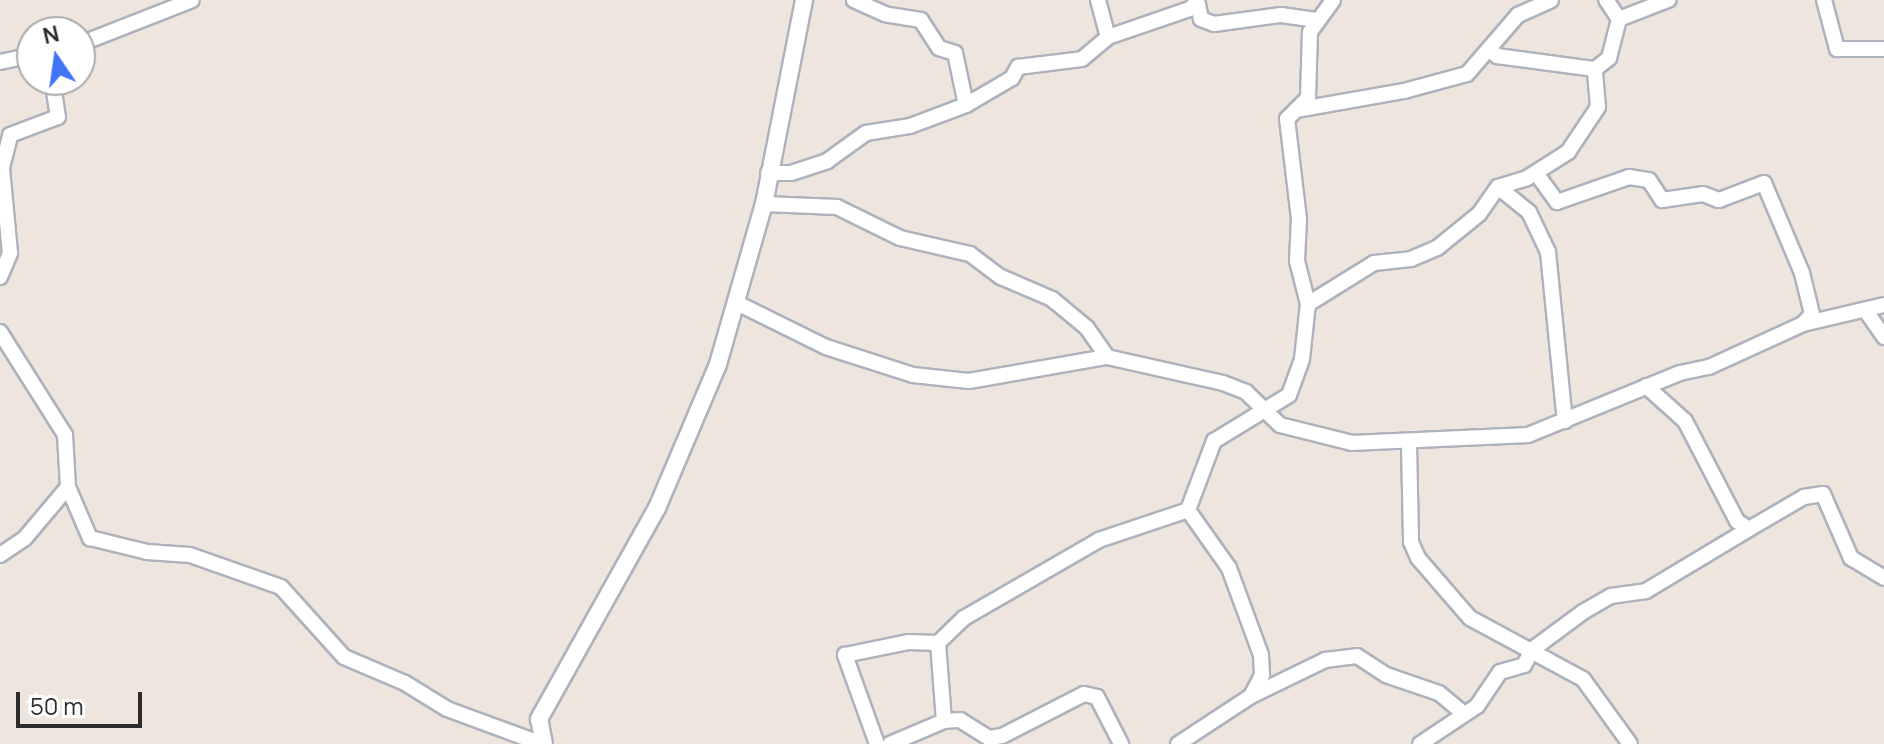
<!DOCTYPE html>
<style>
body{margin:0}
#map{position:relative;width:1884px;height:744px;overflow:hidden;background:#ede5de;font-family:Manrope,sans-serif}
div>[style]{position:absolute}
.roads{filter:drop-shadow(2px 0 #aeb2bc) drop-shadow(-2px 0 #aeb2bc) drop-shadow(0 2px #aeb2bc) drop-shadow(0 -2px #aeb2bc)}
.minor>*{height:14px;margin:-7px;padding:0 7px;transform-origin:7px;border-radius:7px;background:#fff}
.tertiary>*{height:16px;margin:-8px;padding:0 8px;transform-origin:8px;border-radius:8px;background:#fff}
span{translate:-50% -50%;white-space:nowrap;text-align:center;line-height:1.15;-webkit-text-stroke:7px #fff;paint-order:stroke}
.north{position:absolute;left:16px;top:16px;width:80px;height:80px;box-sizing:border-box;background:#fff;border:2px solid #ababab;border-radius:50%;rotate:347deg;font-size:22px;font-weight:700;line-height:32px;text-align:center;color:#2c2c2c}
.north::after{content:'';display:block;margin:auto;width:28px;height:36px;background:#4274f7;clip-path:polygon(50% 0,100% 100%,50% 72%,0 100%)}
.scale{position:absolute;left:16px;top:692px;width:126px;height:36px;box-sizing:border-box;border:4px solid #2c2c2c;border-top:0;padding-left:10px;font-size:24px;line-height:28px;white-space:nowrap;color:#2c2c2c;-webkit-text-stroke:6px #fff;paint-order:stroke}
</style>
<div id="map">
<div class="roads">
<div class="minor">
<i style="left:1098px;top:0;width:38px;rotate:75deg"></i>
<i style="left:1824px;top:0;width:51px;rotate:75.1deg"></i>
<i style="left:1837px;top:49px;width:47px"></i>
<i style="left:1198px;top:4px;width:15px;rotate:79deg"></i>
<i style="left:1201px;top:19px;width:14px;rotate:21deg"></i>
<i style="left:1214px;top:24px;width:68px;rotate:-7.7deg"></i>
<i style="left:1281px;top:15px;width:37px;rotate:8deg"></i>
<i style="left:1619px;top:19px;width:53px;rotate:-21.2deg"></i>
<i style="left:80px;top:44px;width:120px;rotate:-21.4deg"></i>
<i style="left:1489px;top:49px;width:11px;rotate:41deg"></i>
<i style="left:1497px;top:56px;width:99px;rotate:7.6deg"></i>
<i style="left:0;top:62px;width:33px;rotate:-12deg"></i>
<i style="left:966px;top:105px;width:53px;rotate:-30.4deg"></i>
<i style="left:1012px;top:78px;width:13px;rotate:-61deg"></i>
<i style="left:1018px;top:67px;width:64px;rotate:-7.1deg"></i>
<i style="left:1082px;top:59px;width:34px;rotate:-40deg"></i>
<i style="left:1108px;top:37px;width:89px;rotate:-19deg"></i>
<i style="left:1192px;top:8px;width:9px;rotate:-58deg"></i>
<i style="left:1296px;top:110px;width:110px;rotate:-10deg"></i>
<i style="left:1404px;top:91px;width:65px;rotate:-15.1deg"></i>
<i style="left:1467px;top:74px;width:78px;rotate:-49.2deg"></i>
<i style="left:1518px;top:15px;width:36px;rotate:-24deg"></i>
<i style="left:768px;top:173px;width:23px"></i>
<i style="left:791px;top:173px;width:38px;rotate:-18deg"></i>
<i style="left:827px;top:161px;width:48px;rotate:-35.7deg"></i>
<i style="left:866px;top:133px;width:45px;rotate:-9deg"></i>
<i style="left:910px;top:126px;width:60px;rotate:-20.6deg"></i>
<i style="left:966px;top:105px;width:53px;rotate:-101.9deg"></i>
<i style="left:955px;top:53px;width:17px;rotate:-163deg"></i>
<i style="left:939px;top:48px;width:33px;rotate:-123deg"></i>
<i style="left:921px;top:20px;width:36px;rotate:-171deg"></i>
<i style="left:885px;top:14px;width:34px;rotate:-156deg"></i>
<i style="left:1536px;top:173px;width:36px;rotate:54deg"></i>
<i style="left:1557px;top:202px;width:76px;rotate:-19.1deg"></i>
<i style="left:1629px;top:177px;width:20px;rotate:9deg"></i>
<i style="left:1649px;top:180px;width:24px;rotate:57deg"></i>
<i style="left:1662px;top:200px;width:41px;rotate:-8.3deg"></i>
<i style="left:1703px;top:194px;width:17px;rotate:21deg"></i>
<i style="left:1719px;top:200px;width:48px;rotate:-20.7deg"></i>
<i style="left:1764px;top:183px;width:98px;rotate:67.1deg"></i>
<i style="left:1802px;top:273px;width:42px;rotate:76.3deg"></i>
<i style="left:1812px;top:314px;width:13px;rotate:132deg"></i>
<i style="left:1498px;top:187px;width:40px;rotate:39deg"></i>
<i style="left:1529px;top:212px;width:44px;rotate:64.6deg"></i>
<i style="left:1548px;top:252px;width:170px;rotate:84.3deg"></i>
<i style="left:764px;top:204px;width:73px;rotate:2.4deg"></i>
<i style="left:837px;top:207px;width:70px;rotate:26.2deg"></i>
<i style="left:900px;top:238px;width:72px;rotate:12.9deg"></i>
<i style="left:970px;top:254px;width:39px;rotate:37deg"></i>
<i style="left:1001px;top:277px;width:56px;rotate:23.3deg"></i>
<i style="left:1052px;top:299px;width:45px;rotate:39.6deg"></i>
<i style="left:1087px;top:328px;width:35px;rotate:55deg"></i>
<i style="left:1107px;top:357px;width:119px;rotate:12.6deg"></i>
<i style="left:1223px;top:383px;width:25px;rotate:21deg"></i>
<i style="left:1246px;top:392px;width:47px;rotate:44.1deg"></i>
<i style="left:1280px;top:425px;width:74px;rotate:14deg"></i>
<i style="left:1352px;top:443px;width:176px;rotate:-2.6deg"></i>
<i style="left:1528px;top:435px;width:164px;rotate:-22.2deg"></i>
<i style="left:1680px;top:373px;width:30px;rotate:-12deg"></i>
<i style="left:1709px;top:367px;width:103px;rotate:-24.6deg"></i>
<i style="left:1803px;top:324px;width:83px;rotate:-13.2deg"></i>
<i style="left:0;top:277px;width:26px;rotate:-67deg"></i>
<i style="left:10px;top:253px;width:85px;rotate:-95.4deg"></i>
<i style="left:2px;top:168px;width:34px;rotate:-76deg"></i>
<i style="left:10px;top:135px;width:51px;rotate:-20.6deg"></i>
<i style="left:58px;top:117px;width:37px;rotate:-99deg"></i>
<i style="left:739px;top:304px;width:97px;rotate:26.3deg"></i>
<i style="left:826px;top:347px;width:91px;rotate:17.8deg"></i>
<i style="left:913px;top:375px;width:56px;rotate:6.1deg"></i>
<i style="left:969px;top:381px;width:140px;rotate:-9.9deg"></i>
<i style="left:1308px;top:304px;width:78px;rotate:-31.8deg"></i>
<i style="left:1374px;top:263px;width:37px;rotate:-6deg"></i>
<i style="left:1411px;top:259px;width:28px;rotate:-23deg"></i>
<i style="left:1437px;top:248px;width:54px;rotate:-39deg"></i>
<i style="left:1479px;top:214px;width:33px;rotate:-55deg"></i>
<i style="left:1498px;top:187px;width:30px;rotate:-17deg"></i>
<i style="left:1527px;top:178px;width:49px;rotate:-32.4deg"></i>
<i style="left:1568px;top:152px;width:54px;rotate:-56.3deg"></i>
<i style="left:1598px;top:107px;width:38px;rotate:-95deg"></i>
<i style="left:1595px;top:69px;width:18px;rotate:-38deg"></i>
<i style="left:1609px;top:58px;width:40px;rotate:-75.6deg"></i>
<i style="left:1619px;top:19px;width:23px;rotate:-124deg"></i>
<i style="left:1866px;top:311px;width:32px;rotate:55deg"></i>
<i style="left:0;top:332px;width:122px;rotate:57.7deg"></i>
<i style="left:65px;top:435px;width:52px;rotate:86.7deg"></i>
<i style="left:68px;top:487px;width:56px;rotate:66.7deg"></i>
<i style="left:90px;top:538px;width:59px;rotate:13.8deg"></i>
<i style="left:147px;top:552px;width:43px;rotate:4deg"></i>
<i style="left:190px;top:555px;width:96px;rotate:19.4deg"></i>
<i style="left:281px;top:587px;width:94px;rotate:48deg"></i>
<i style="left:344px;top:657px;width:66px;rotate:23.1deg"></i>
<i style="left:405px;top:683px;width:49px;rotate:31.8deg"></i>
<i style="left:447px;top:709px;width:101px;rotate:20.2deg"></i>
<i style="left:1646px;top:386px;width:52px;rotate:41.9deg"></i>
<i style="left:1685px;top:421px;width:113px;rotate:62.5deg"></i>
<i style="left:1737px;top:521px;width:14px;rotate:34deg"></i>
<i style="left:1749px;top:529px;width:64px;rotate:-30.2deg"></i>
<i style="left:1804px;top:497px;width:19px;rotate:-9deg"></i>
<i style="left:1823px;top:494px;width:70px;rotate:66.4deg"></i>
<i style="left:1851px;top:558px;width:39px;rotate:31deg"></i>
<i style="left:1409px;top:444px;width:98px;rotate:88.8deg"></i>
<i style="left:1411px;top:542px;width:17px;rotate:66deg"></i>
<i style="left:1418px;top:558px;width:79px;rotate:49.1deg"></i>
<i style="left:1470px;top:618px;width:128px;rotate:28.4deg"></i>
<i style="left:1583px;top:679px;width:80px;rotate:54.1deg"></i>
<i style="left:0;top:555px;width:30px;rotate:-34deg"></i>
<i style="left:25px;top:538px;width:67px;rotate:-49.9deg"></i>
<i style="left:1251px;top:696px;width:24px;rotate:-62deg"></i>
<i style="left:1262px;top:675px;width:20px;rotate:-93deg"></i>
<i style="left:1261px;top:655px;width:93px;rotate:-110.2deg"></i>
<i style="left:1229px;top:568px;width:71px;rotate:-125.3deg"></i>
<i style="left:1188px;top:510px;width:74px;rotate:-69.4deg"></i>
<i style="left:1214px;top:441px;width:88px;rotate:-31.5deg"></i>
<i style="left:1289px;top:395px;width:38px;rotate:-70deg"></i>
<i style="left:1302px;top:359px;width:55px;rotate:-83.8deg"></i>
<i style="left:1308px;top:304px;width:44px;rotate:-104.3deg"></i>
<i style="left:1297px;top:261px;width:42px;rotate:-87.3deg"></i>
<i style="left:1299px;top:219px;width:101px;rotate:-96.8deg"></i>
<i style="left:1287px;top:119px;width:30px;rotate:-45deg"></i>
<i style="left:1308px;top:98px;width:66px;rotate:-88.3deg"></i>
<i style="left:1310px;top:32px;width:39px;rotate:-54deg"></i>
<i style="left:944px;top:721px;width:16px;rotate:-4deg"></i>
<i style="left:960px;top:720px;width:34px;rotate:32deg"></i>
<i style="left:989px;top:738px;width:13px;rotate:-9deg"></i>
<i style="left:1002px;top:736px;width:92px;rotate:-27.1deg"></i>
<i style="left:1084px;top:694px;width:13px;rotate:13deg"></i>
<i style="left:1097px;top:697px;width:53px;rotate:62.9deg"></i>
<i style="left:877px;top:744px;width:95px;rotate:-109.8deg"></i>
<i style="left:845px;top:655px;width:64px;rotate:-11.7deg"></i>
<i style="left:908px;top:642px;width:30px;rotate:2deg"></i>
<i style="left:890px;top:744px;width:59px;rotate:-23.1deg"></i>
<i style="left:944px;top:721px;width:78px;rotate:-94.4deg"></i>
<i style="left:938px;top:643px;width:36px;rotate:-44deg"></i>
<i style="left:964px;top:618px;width:156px;rotate:-30deg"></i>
<i style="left:1099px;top:540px;width:94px;rotate:-18.6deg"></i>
<i style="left:1178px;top:744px;width:87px;rotate:-33.3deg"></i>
<i style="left:1251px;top:696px;width:82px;rotate:-25.9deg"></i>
<i style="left:1325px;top:660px;width:32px;rotate:-7deg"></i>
<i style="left:1357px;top:656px;width:35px;rotate:33deg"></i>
<i style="left:1386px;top:675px;width:56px;rotate:18.8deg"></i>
<i style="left:1439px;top:693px;width:33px;rotate:40deg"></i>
<i style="left:1420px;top:744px;width:69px;rotate:-33.7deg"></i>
<i style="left:1477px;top:706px;width:41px;rotate:-55.9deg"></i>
<i style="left:1500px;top:672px;width:25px;rotate:-16deg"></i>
<i style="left:1524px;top:665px;width:18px;rotate:-61deg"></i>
<i style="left:1533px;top:649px;width:62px;rotate:-36.5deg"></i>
<i style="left:1583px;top:612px;width:32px;rotate:-30deg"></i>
<i style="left:1611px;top:596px;width:35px;rotate:-8deg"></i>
<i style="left:1646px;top:591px;width:120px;rotate:-31deg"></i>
</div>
<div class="tertiary">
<i style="left:544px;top:744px;width:25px;rotate:-101deg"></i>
<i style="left:539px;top:719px;width:242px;rotate:-60.8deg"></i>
<i style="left:657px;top:508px;width:156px;rotate:-67deg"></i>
<i style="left:718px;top:364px;width:166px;rotate:-74deg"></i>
<i style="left:764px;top:204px;width:208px;rotate:-78.9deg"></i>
</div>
</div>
<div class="north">N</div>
<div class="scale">50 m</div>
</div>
